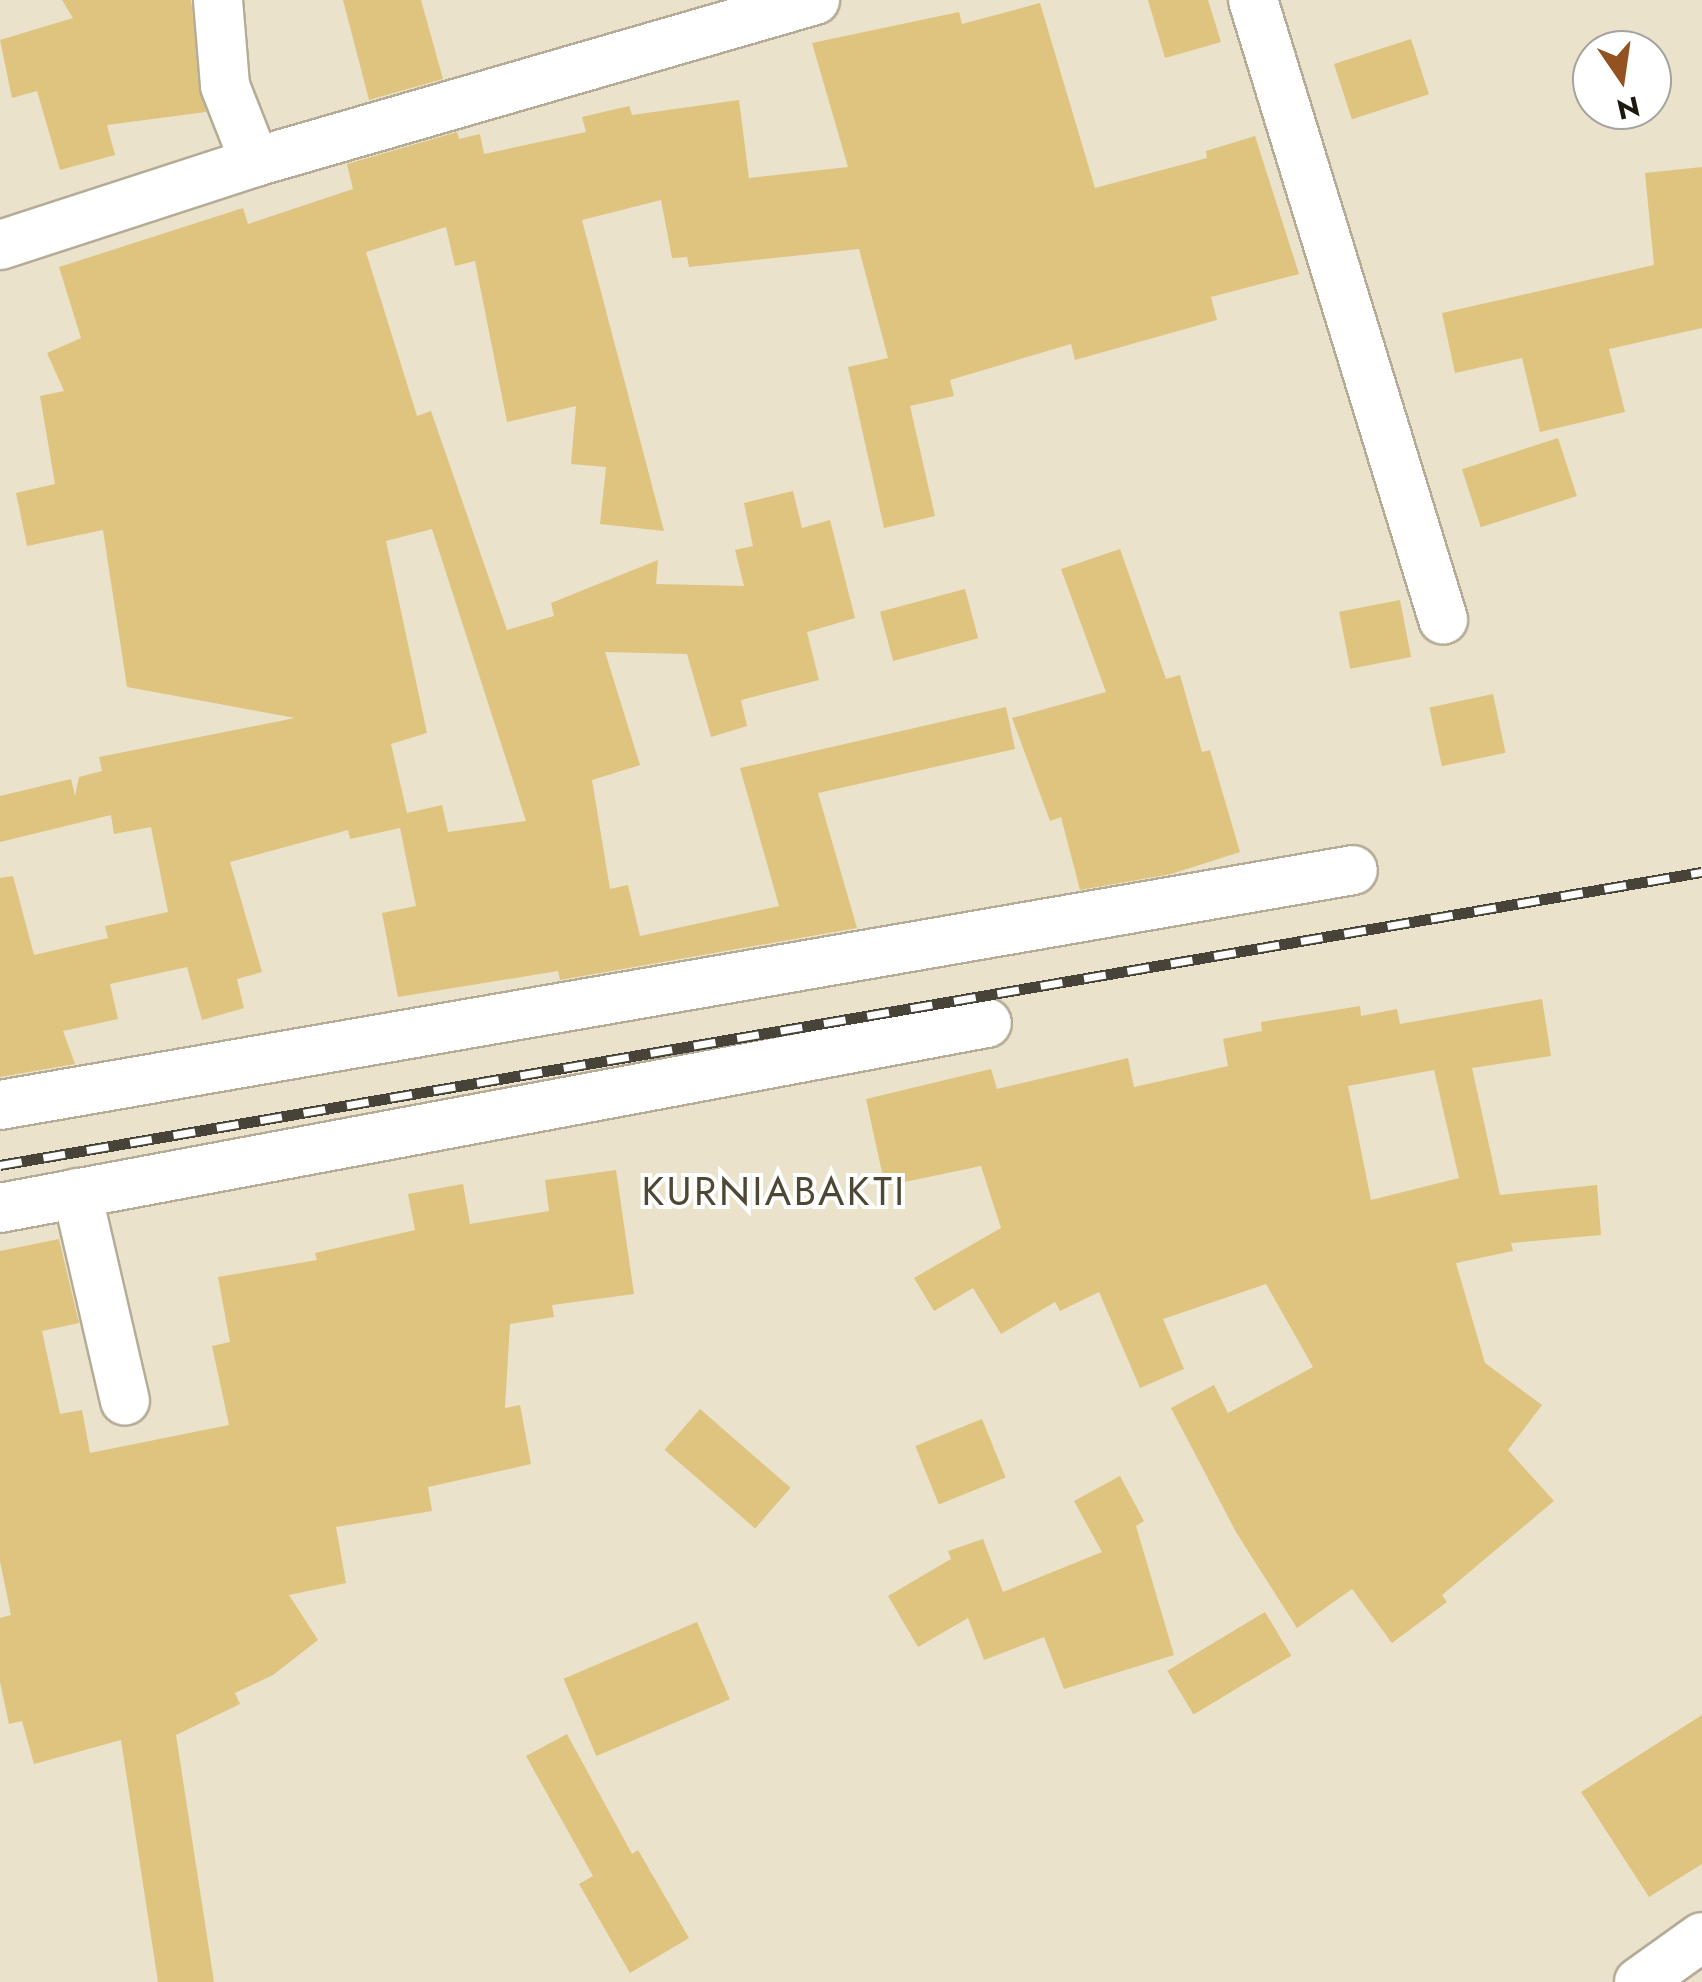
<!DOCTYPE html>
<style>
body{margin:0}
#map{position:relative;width:1702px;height:1982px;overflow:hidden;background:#eae2cb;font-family:Jost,sans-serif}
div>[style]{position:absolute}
.building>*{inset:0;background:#dec47e;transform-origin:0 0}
.roads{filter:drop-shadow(2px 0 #b4ac96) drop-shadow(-2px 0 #b4ac96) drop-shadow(0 2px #b4ac96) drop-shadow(0 -2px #b4ac96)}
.street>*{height:48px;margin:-24px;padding:0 24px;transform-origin:24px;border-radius:24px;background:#fff}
.rail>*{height:11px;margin-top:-5.5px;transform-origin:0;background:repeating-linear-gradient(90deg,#fff 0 22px,#474338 0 44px);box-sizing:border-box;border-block:2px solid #474338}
span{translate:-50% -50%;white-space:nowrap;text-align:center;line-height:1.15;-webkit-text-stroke:8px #fff;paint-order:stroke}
.quarter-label{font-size:40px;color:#4e4734;letter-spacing:2.5px}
.north{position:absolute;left:1572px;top:30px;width:100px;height:100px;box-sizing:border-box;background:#fff;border:2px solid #a4a3a0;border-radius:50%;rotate:167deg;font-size:28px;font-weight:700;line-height:40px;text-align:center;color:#1c1911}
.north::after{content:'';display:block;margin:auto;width:35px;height:45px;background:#93521f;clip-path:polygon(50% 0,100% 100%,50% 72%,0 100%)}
</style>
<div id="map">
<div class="building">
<i style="clip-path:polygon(62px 0,191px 0,206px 112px,107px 125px,115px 155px,60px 170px,37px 91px,12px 98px,0 40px,73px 18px)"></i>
<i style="clip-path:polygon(343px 0,421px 0,443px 79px,369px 100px)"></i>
<i style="clip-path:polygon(1148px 0,1208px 0,1221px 42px,1165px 58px)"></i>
<i style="clip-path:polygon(evenodd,1040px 3px,1095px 188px,1207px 158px,1206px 151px,1255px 136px,1299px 274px,1211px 297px,1217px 320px,1075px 360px,1071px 344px,950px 380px,954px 396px,910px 406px,935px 516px,884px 528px,848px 367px,888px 358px,859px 249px,689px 267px,687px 257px,672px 258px,661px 200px,582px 220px,664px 531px,600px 524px,606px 467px,571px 464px,576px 406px,507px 422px,475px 261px,455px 266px,446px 227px,366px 252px,417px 416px,431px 411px,507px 630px,554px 616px,551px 603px,658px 560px,656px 584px,744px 586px,735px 550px,753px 546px,744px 503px,793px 491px,802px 528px,830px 520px,855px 618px,807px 632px,819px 680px,741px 700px,747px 726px,711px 737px,687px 654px,605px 652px,640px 765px,592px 780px,610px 889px,628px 885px,640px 936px,779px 906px,740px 768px,1006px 707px,1015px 749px,818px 793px,857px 928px,560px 980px,558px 971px,398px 997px,382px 913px,416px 906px,400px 828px,350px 839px,348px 830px,230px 862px,262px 972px,237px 979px,244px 1008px,202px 1020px,187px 967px,110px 984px,118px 1019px,63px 1031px,75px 1064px,0 1077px,0 878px,13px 876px,34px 955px,108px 938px,105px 926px,168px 912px,151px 827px,114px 834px,111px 815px,0 842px,0 796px,71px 779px,75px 796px,79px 777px,102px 771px,99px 757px,295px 718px,127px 687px,103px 530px,27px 546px,16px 493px,55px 484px,40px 396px,64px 391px,47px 353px,81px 338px,59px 267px,243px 208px,248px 224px,353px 189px,347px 164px,457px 132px,459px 139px,480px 134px,484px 154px,586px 132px,582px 117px,629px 106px,632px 115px,739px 100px,749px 178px,848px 167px,812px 43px,959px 12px,962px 24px,1040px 3px,432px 529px,526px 821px,448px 832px,442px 805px,407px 813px,391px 744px,427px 733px,386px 541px,432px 529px)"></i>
<i style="left:1411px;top:39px;width:58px;height:81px;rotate:72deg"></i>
<i style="clip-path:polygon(1702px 167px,1702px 328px,1609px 349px,1625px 412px,1540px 432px,1522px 358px,1455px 373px,1442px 313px,1654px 265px,1645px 173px)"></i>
<i style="left:1558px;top:438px;width:61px;height:101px;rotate:72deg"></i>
<i style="clip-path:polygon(1120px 549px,1166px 679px,1180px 675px,1202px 752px,1210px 750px,1240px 852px,1171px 874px,1080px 890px,1061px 817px,1050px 821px,1012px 718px,1106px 692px,1061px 569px)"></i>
<i style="left:965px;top:589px;width:51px;height:88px;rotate:75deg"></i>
<i style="left:1400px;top:600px;width:58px;height:62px;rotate:79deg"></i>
<i style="left:1493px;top:694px;width:60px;height:65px;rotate:78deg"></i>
<i style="clip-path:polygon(evenodd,1542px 999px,1551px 1056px,1472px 1068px,1500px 1195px,1597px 1185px,1601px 1235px,1511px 1243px,1513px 1251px,1456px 1263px,1485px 1363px,1542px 1405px,1508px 1450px,1554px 1501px,1442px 1595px,1447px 1602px,1392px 1643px,1352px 1589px,1297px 1628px,1236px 1532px,1171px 1408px,1214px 1385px,1228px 1413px,1313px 1367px,1266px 1284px,1163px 1319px,1184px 1369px,1140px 1388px,1099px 1292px,1060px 1311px,1055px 1302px,1001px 1334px,973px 1288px,934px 1311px,914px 1278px,1001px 1228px,981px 1166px,885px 1186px,866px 1099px,991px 1069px,997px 1089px,1128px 1058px,1134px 1087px,1228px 1066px,1223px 1039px,1262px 1031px,1261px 1022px,1360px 1006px,1361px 1016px,1397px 1009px,1400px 1024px,1542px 999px,1434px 1070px,1459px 1178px,1371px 1200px,1348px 1086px,1434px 1070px)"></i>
<i style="clip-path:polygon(616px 1170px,634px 1294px,552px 1305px,554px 1317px,510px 1324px,505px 1408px,520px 1405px,531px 1464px,428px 1487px,432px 1511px,336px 1527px,346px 1583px,289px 1595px,318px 1640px,273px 1675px,235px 1693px,240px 1704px,176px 1735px,214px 1982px,158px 1982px,121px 1740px,34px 1764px,22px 1721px,9px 1724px,0 1682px,0 1618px,11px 1615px,0 1561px,0 1251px,59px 1239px,79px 1323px,42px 1331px,60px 1414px,82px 1410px,90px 1453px,229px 1425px,212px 1346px,230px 1342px,218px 1277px,317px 1260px,315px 1253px,415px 1230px,408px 1194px,463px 1184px,470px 1224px,549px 1211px,545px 1180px)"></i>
<i style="left:700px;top:1409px;width:120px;height:54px;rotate:41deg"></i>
<i style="left:982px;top:1419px;width:63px;height:72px;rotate:68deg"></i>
<i style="clip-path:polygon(1120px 1476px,1144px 1521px,1136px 1526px,1174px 1655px,1064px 1689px,1044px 1637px,984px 1660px,968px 1618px,918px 1647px,888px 1596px,951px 1559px,948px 1551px,983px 1539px,1003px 1592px,1102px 1552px,1074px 1501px)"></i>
<i style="left:1265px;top:1612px;width:51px;height:114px;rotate:59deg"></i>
<i style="left:697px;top:1622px;width:84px;height:145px;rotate:67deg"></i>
<i style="clip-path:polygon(1702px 1715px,1702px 1864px,1649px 1897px,1581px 1792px)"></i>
<i style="clip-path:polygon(567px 1734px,632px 1854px,638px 1850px,689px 1938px,630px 1973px,579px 1884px,593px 1876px,526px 1756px)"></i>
</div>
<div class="roads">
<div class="street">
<i style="left:218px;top:0;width:86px;rotate:85.3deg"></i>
<i style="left:225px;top:86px;width:82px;rotate:68.5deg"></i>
<i style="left:1253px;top:0;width:648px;rotate:72.94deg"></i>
<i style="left:0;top:245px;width:268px;rotate:-18deg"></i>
<i style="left:255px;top:162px;width:583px;rotate:-16.13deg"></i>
<i style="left:0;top:1105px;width:1373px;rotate:-9.85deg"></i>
<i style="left:77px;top:1193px;width:213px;rotate:77deg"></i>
<i style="left:0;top:1208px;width:1004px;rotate:-10.62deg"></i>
<i style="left:1639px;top:1982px;width:77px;rotate:-35.5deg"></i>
</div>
</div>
<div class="rail">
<i style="left:0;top:1165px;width:1727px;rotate:-9.77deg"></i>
</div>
<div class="quarter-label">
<span style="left:774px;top:1191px">KURNIABAKTI</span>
</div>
<div class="north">N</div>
</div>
